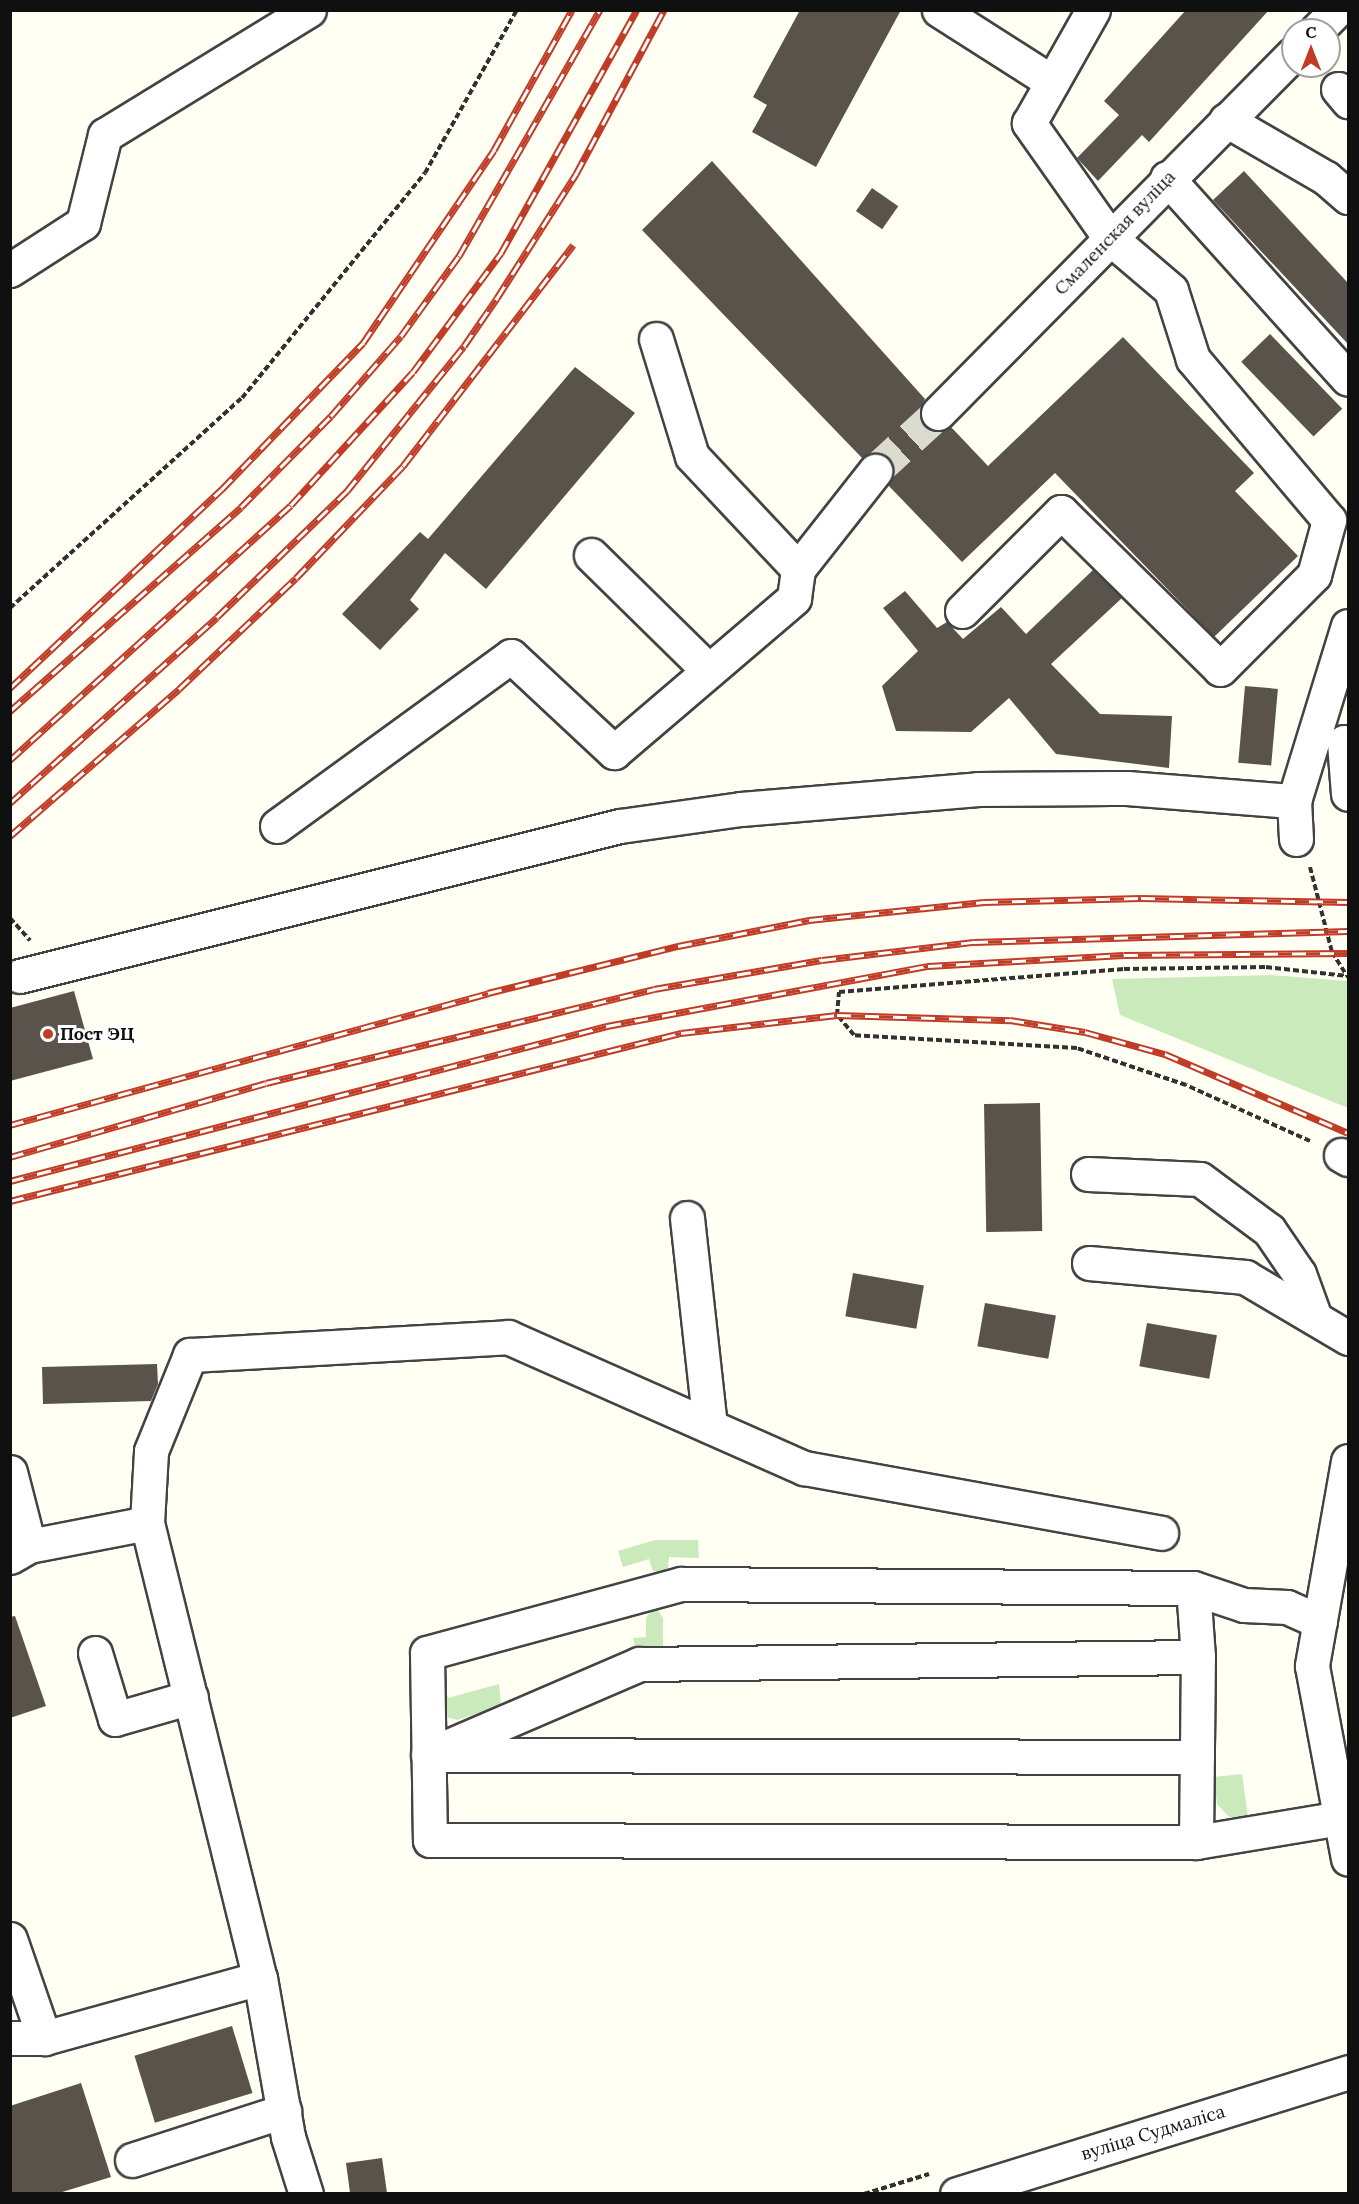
<!DOCTYPE html>
<meta charset="utf-8">
<style>
body{margin:0}
#map{position:relative;width:1359px;height:2204px;overflow:hidden;background:#fffff3;font-family:Lora,serif}
div>[style]{position:absolute}
.green>*{inset:0;background:#cbeabc}
.building>*{inset:0;background:#59534c;transform-origin:0 0}
.minor-tunnel>*{height:33px;margin-top:-16.5px;transform-origin:0;background:repeating-linear-gradient(90deg,#dbdbd1 0 33px,transparent 0 49px)}
.path>*{height:4px;margin-top:-2px;transform-origin:0;background:repeating-linear-gradient(90deg,#323232 0 6px,transparent 0 9px)}
.roads{filter:drop-shadow(2px 0 #434343) drop-shadow(-2px 0 #434343) drop-shadow(0 2px #434343) drop-shadow(0 -2px #434343)}
.minor>*{height:33px;margin:-16.5px;padding:0 16.5px;transform-origin:16.5px;border-radius:16.5px;background:#fff}
.rail>*{height:7px;margin-top:-3.5px;transform-origin:0;background:repeating-linear-gradient(90deg,#fff 0 14px,#c13c27 0 28px);box-sizing:border-box;border-block:2px solid #c13c27}
.dots>*{width:16px;height:16px;translate:-50% -50%;box-sizing:border-box;border:3px solid #fff;border-radius:50%}
span{translate:-50% -50%;white-space:nowrap;text-align:center;line-height:1.15;-webkit-text-stroke:6px #fff;paint-order:stroke}
.street-label{font-size:18px;color:#101010}
.poi-label{font-size:18px;color:#101010;font-weight:700}
.left{translate:0 -50%;text-align:left}
.frame{position:absolute;inset:0;border:12px solid #101010;pointer-events:none}
.north{position:absolute;left:1281px;top:18px;width:60px;height:60px;box-sizing:border-box;background:#fff;border:2px solid #9f9f9f;border-radius:50%;rotate:0deg;font-size:16px;font-weight:700;line-height:24px;text-align:center;color:#101010}
.north::after{content:'';display:block;margin:auto;width:21px;height:27px;background:#c13c27;clip-path:polygon(50% 0,100% 100%,50% 72%,0 100%)}
</style>
<div id="map">
<div class="green">
<i style="clip-path:polygon(1270px 975px,1348px 981px,1348px 1108px,1120px 1015px,1112px 979px)"></i>
<i style="clip-path:polygon(655px 1540px,698px 1540px,699px 1558px,669px 1557px,668px 1568px,662px 1572px,653px 1571px,649px 1559px,623px 1567px,618px 1551px)"></i>
<i style="clip-path:polygon(655px 1606px,663px 1618px,663px 1653px,637px 1654px,633px 1638px,646px 1637px,646px 1618px)"></i>
<i style="clip-path:polygon(438px 1671px,448px 1698px,499px 1684px,501px 1706px,457px 1720px,446px 1717px,437px 1711px)"></i>
<i style="clip-path:polygon(1242px 1774px,1248px 1817px,1229px 1817px,1217px 1804px,1214px 1777px)"></i>
</div>
<div class="building">
<i style="clip-path:polygon(800px 10px,901px 10px,816px 167px,752px 132px,767px 105px,753px 97px)"></i>
<i style="clip-path:polygon(1186px 10px,1269px 10px,1149px 142px,1142px 135px,1098px 181px,1077px 158px,1119px 115px,1104px 101px)"></i>
<i style="clip-path:polygon(712px 161px,925px 399px,920px 409px,925px 427px,934px 431px,951px 427px,988px 466px,1123px 337px,1254px 473px,1235px 491px,1298px 556px,1214px 637px,1055px 473px,962px 562px,888px 485px,894px 473px,887px 457px,877px 452px,862px 458px,642px 230px)"></i>
<i style="clip-path:polygon(1244px 171px,1348px 283px,1348px 344px,1213px 200px)"></i>
<i style="left:872px;top:188px;width:32px;height:28px;rotate:35deg"></i>
<i style="left:1270px;top:334px;width:104px;height:40px;rotate:46deg"></i>
<i style="clip-path:polygon(575px 367px,635px 413px,486px 589px,445px 553px,410px 600px,419px 609px,380px 650px,342px 614px,420px 532px,428px 539px)"></i>
<i style="clip-path:polygon(1093px 570px,1122px 598px,1051px 664px,1100px 714px,1172px 716px,1169px 768px,1056px 754px,1009px 698px,971px 732px,896px 731px,882px 686px,918px 651px,883px 608px,905px 591px,937px 628px,947px 622px,963px 639px,1001px 607px,1026px 634px)"></i>
<i style="left:1245px;top:686px;width:33px;height:77px;rotate:5deg"></i>
<i style="clip-path:polygon(74px 991px,93px 1059px,10px 1081px,10px 1008px)"></i>
<i style="left:1040px;top:1103px;width:128px;height:56px;rotate:89deg"></i>
<i style="left:853px;top:1273px;width:72px;height:44px;rotate:10deg"></i>
<i style="left:985px;top:1303px;width:72px;height:44px;rotate:10deg"></i>
<i style="left:1147px;top:1323px;width:71px;height:44px;rotate:10deg"></i>
<i style="clip-path:polygon(157px 1364px,158px 1384px,151px 1401px,43px 1404px,42px 1367px)"></i>
<i style="clip-path:polygon(15px 1616px,46px 1706px,10px 1718px,10px 1617px)"></i>
<i style="left:232px;top:2026px;width:70px;height:102px;rotate:73deg"></i>
<i style="clip-path:polygon(81px 2083px,111px 2177px,59px 2193px,10px 2193px,10px 2106px)"></i>
<i style="clip-path:polygon(382px 2158px,387px 2193px,350px 2193px,346px 2163px)"></i>
</div>
<div class="minor-tunnel">
<i style="left:875px;top:471px;width:86px;rotate:-42.6deg"></i>
</div>
<div class="path">
<i style="left:10px;top:608px;width:313px;rotate:-42.2deg"></i>
<i style="left:242px;top:398px;width:290px;rotate:-50.9deg"></i>
<i style="left:425px;top:173px;width:187px;rotate:-60.6deg"></i>
<i style="left:1310px;top:867px;width:88px;rotate:75.5deg"></i>
<i style="left:1332px;top:952px;width:28px;rotate:58deg"></i>
<i style="left:10px;top:918px;width:30px;rotate:48deg"></i>
<i style="left:1310px;top:1141px;width:136px;rotate:-155.7deg"></i>
<i style="left:1186px;top:1085px;width:115px;rotate:-161.3deg"></i>
<i style="left:1077px;top:1048px;width:223px;rotate:-176.7deg"></i>
<i style="left:854px;top:1035px;width:26px;rotate:-130deg"></i>
<i style="left:837px;top:1015px;width:23px;rotate:-85deg"></i>
<i style="left:839px;top:992px;width:286px;rotate:-4.6deg"></i>
<i style="left:1124px;top:969px;width:142px;rotate:-0.8deg"></i>
<i style="left:1266px;top:967px;width:82px;rotate:6.3deg"></i>
<i style="left:864px;top:2194px;width:68px;rotate:-17.1deg"></i>
</div>
<div class="roads">
<div class="minor">
<i style="left:939px;top:10px;width:134px;rotate:32.5deg"></i>
<i style="left:1317px;top:30px;width:28px;rotate:-45deg"></i>
<i style="left:1338px;top:89px;width:16px;rotate:50deg"></i>
<i style="left:1226px;top:120px;width:116px;rotate:30.1deg"></i>
<i style="left:1326px;top:178px;width:29px;rotate:41deg"></i>
<i style="left:1167px;top:178px;width:270px;rotate:48deg"></i>
<i style="left:10px;top:270px;width:87px;rotate:-32.8deg"></i>
<i style="left:83px;top:223px;width:91px;rotate:-76deg"></i>
<i style="left:105px;top:135px;width:239px;rotate:-31.5deg"></i>
<i style="left:656px;top:339px;width:122px;rotate:72.9deg"></i>
<i style="left:692px;top:456px;width:155px;rotate:46.8deg"></i>
<i style="left:938px;top:413px;width:505px;rotate:-45.32deg"></i>
<i style="left:591px;top:555px;width:165px;rotate:44.5deg"></i>
<i style="left:962px;top:611px;width:140px;rotate:-45deg"></i>
<i style="left:1061px;top:512px;width:223px;rotate:44.6deg"></i>
<i style="left:1220px;top:669px;width:133px;rotate:-45deg"></i>
<i style="left:1314px;top:575px;width:57px;rotate:-74.7deg"></i>
<i style="left:1329px;top:520px;width:211px;rotate:-130.2deg"></i>
<i style="left:1193px;top:359px;width:72px;rotate:-107.7deg"></i>
<i style="left:1171px;top:290px;width:80px;rotate:-139.6deg"></i>
<i style="left:1110px;top:238px;width:141px;rotate:-125.2deg"></i>
<i style="left:1029px;top:123px;width:130px;rotate:-60.5deg"></i>
<i style="left:1344px;top:742px;width:52px;rotate:85.6deg"></i>
<i style="left:277px;top:826px;width:289px;rotate:-36deg"></i>
<i style="left:511px;top:656px;width:141px;rotate:43deg"></i>
<i style="left:614px;top:752px;width:237px;rotate:-40.5deg"></i>
<i style="left:794px;top:598px;width:29px;rotate:-82deg"></i>
<i style="left:798px;top:569px;width:125px;rotate:-51.8deg"></i>
<i style="left:1296px;top:839px;width:38px;rotate:-93deg"></i>
<i style="left:1294px;top:801px;width:183px;rotate:-72.9deg"></i>
<i style="left:20px;top:976px;width:618px;rotate:-14.04deg"></i>
<i style="left:620px;top:826px;width:122px;rotate:-8deg"></i>
<i style="left:741px;top:809px;width:238px;rotate:-4.8deg"></i>
<i style="left:978px;top:789px;width:149px;rotate:-0.4deg"></i>
<i style="left:1127px;top:788px;width:168px;rotate:4.5deg"></i>
<i style="left:1341px;top:1155px;width:8px;rotate:30deg"></i>
<i style="left:1088px;top:1174px;width:112px;rotate:2.6deg"></i>
<i style="left:1200px;top:1179px;width:86px;rotate:36.5deg"></i>
<i style="left:1269px;top:1230px;width:53px;rotate:55.7deg"></i>
<i style="left:1299px;top:1274px;width:47px;rotate:70deg"></i>
<i style="left:687px;top:1218px;width:209px;rotate:83.7deg"></i>
<i style="left:1089px;top:1263px;width:157px;rotate:5.1deg"></i>
<i style="left:1245px;top:1277px;width:120px;rotate:30.6deg"></i>
<i style="left:1348px;top:1461px;width:208px;rotate:100deg"></i>
<i style="left:1312px;top:1666px;width:196px;rotate:79.4deg"></i>
<i style="left:10px;top:1472px;width:76px;rotate:75.6deg"></i>
<i style="left:147px;top:1523px;width:72px;rotate:-86.8deg"></i>
<i style="left:151px;top:1451px;width:104px;rotate:-67.9deg"></i>
<i style="left:190px;top:1355px;width:319px;rotate:-3.2deg"></i>
<i style="left:508px;top:1337px;width:324px;rotate:23.9deg"></i>
<i style="left:804px;top:1468px;width:363px;rotate:10.3deg"></i>
<i style="left:10px;top:1557px;width:22px;rotate:-30deg"></i>
<i style="left:29px;top:1546px;width:120px;rotate:-11deg"></i>
<i style="left:147px;top:1523px;width:469px;rotate:76.1deg"></i>
<i style="left:260px;top:1978px;width:161px;rotate:80deg"></i>
<i style="left:288px;top:2137px;width:60px;rotate:72.5deg"></i>
<i style="left:1193px;top:1588px;width:512px;rotate:-179.55deg"></i>
<i style="left:681px;top:1584px;width:263px;rotate:164.8deg"></i>
<i style="left:427px;top:1653px;width:187px;rotate:89.1deg"></i>
<i style="left:430px;top:1840px;width:766px;rotate:0.15deg"></i>
<i style="left:1196px;top:1842px;width:185px;rotate:-89.4deg"></i>
<i style="left:1198px;top:1657px;width:69px;rotate:-94.1deg"></i>
<i style="left:1193px;top:1588px;width:54px;rotate:18.4deg"></i>
<i style="left:1244px;top:1605px;width:43px;rotate:2.7deg"></i>
<i style="left:1287px;top:1607px;width:36px;rotate:24deg"></i>
<i style="left:95px;top:1653px;width:69px;rotate:73.1deg"></i>
<i style="left:115px;top:1719px;width:79px;rotate:-16.1deg"></i>
<i style="left:428px;top:1755px;width:230px;rotate:-23.3deg"></i>
<i style="left:639px;top:1664px;width:559px;rotate:-0.72deg"></i>
<i style="left:440px;top:1755px;width:757px;rotate:0.15deg"></i>
<i style="left:1196px;top:1842px;width:147px;rotate:-9.4deg"></i>
<i style="left:10px;top:1939px;width:105px;rotate:71deg"></i>
<i style="left:44px;top:2038px;width:224px;rotate:-15.5deg"></i>
<i style="left:10px;top:2038px;width:34px"></i>
<i style="left:132px;top:2160px;width:160px;rotate:-17.9deg"></i>
<i style="left:957px;top:2194px;width:410px;rotate:-17.3deg"></i>
</div>
</div>
<div class="rail">
<i style="left:10px;top:688px;width:291px;rotate:-43.2deg"></i>
<i style="left:222px;top:489px;width:203px;rotate:-46deg"></i>
<i style="left:363px;top:343px;width:233px;rotate:-55.8deg"></i>
<i style="left:494px;top:150px;width:160px;rotate:-60.9deg"></i>
<i style="left:10px;top:711px;width:308px;rotate:-41.4deg"></i>
<i style="left:241px;top:507px;width:128px;rotate:-45.3deg"></i>
<i style="left:331px;top:416px;width:106px;rotate:-48.8deg"></i>
<i style="left:401px;top:336px;width:99px;rotate:-54.1deg"></i>
<i style="left:459px;top:256px;width:284px;rotate:-60.2deg"></i>
<i style="left:10px;top:760px;width:379px;rotate:-42.2deg"></i>
<i style="left:291px;top:505px;width:180px;rotate:-47.5deg"></i>
<i style="left:413px;top:372px;width:148px;rotate:-53.5deg"></i>
<i style="left:501px;top:253px;width:278px;rotate:-60.8deg"></i>
<i style="left:10px;top:803px;width:278px;rotate:-41.9deg"></i>
<i style="left:217px;top:617px;width:181px;rotate:-44.1deg"></i>
<i style="left:347px;top:491px;width:186px;rotate:-51.1deg"></i>
<i style="left:464px;top:346px;width:58px;rotate:-55.5deg"></i>
<i style="left:497px;top:298px;width:147px;rotate:-57.5deg"></i>
<i style="left:576px;top:174px;width:186px;rotate:-61.8deg"></i>
<i style="left:10px;top:836px;width:224px;rotate:-41deg"></i>
<i style="left:179px;top:689px;width:161px;rotate:-43.5deg"></i>
<i style="left:296px;top:578px;width:155px;rotate:-46.3deg"></i>
<i style="left:403px;top:466px;width:279px;rotate:-52.4deg"></i>
<i style="left:10px;top:1125px;width:496px;rotate:-15.4deg"></i>
<i style="left:488px;top:993px;width:196px;rotate:-13.9deg"></i>
<i style="left:678px;top:946px;width:134px;rotate:-11.2deg"></i>
<i style="left:809px;top:920px;width:176px;rotate:-5.9deg"></i>
<i style="left:984px;top:902px;width:157px;rotate:-1.5deg"></i>
<i style="left:1141px;top:898px;width:207px;rotate:1.1deg"></i>
<i style="left:10px;top:1157px;width:266px;rotate:-16.1deg"></i>
<i style="left:266px;top:1083px;width:399px;rotate:-13.6deg"></i>
<i style="left:654px;top:989px;width:170px;rotate:-9.8deg"></i>
<i style="left:822px;top:960px;width:153px;rotate:-6.8deg"></i>
<i style="left:974px;top:942px;width:374px;rotate:-1.7deg"></i>
<i style="left:10px;top:1181px;width:617px;rotate:-14.55deg"></i>
<i style="left:607px;top:1026px;width:327px;rotate:-10.6deg"></i>
<i style="left:928px;top:966px;width:196px;rotate:-3.2deg"></i>
<i style="left:1124px;top:955px;width:224px;rotate:-0.5deg"></i>
<i style="left:10px;top:1201px;width:692px;rotate:-14.06deg"></i>
<i style="left:681px;top:1033px;width:157px;rotate:-6.6deg"></i>
<i style="left:837px;top:1015px;width:173px;rotate:1.7deg"></i>
<i style="left:1010px;top:1020px;width:76px;rotate:9.1deg"></i>
<i style="left:1085px;top:1032px;width:83px;rotate:15.4deg"></i>
<i style="left:1165px;top:1054px;width:199px;rotate:23.3deg"></i>
</div>
<div class="dots">
<i style="left:48px;top:1034px;background:#c13c27"></i>
</div>
<div class="street-label">
<span style="left:1115px;top:233px;rotate:-46deg">Смаленская вуліца</span>
<span style="left:1153px;top:2133px;rotate:-17deg">вуліца Судмаліса</span>
</div>
<div class="poi-label">
<span class="left" style="left:60px;top:1034px">Пост ЭЦ</span>
</div>
<div class="frame"></div>
<div class="north">С</div>
</div>
